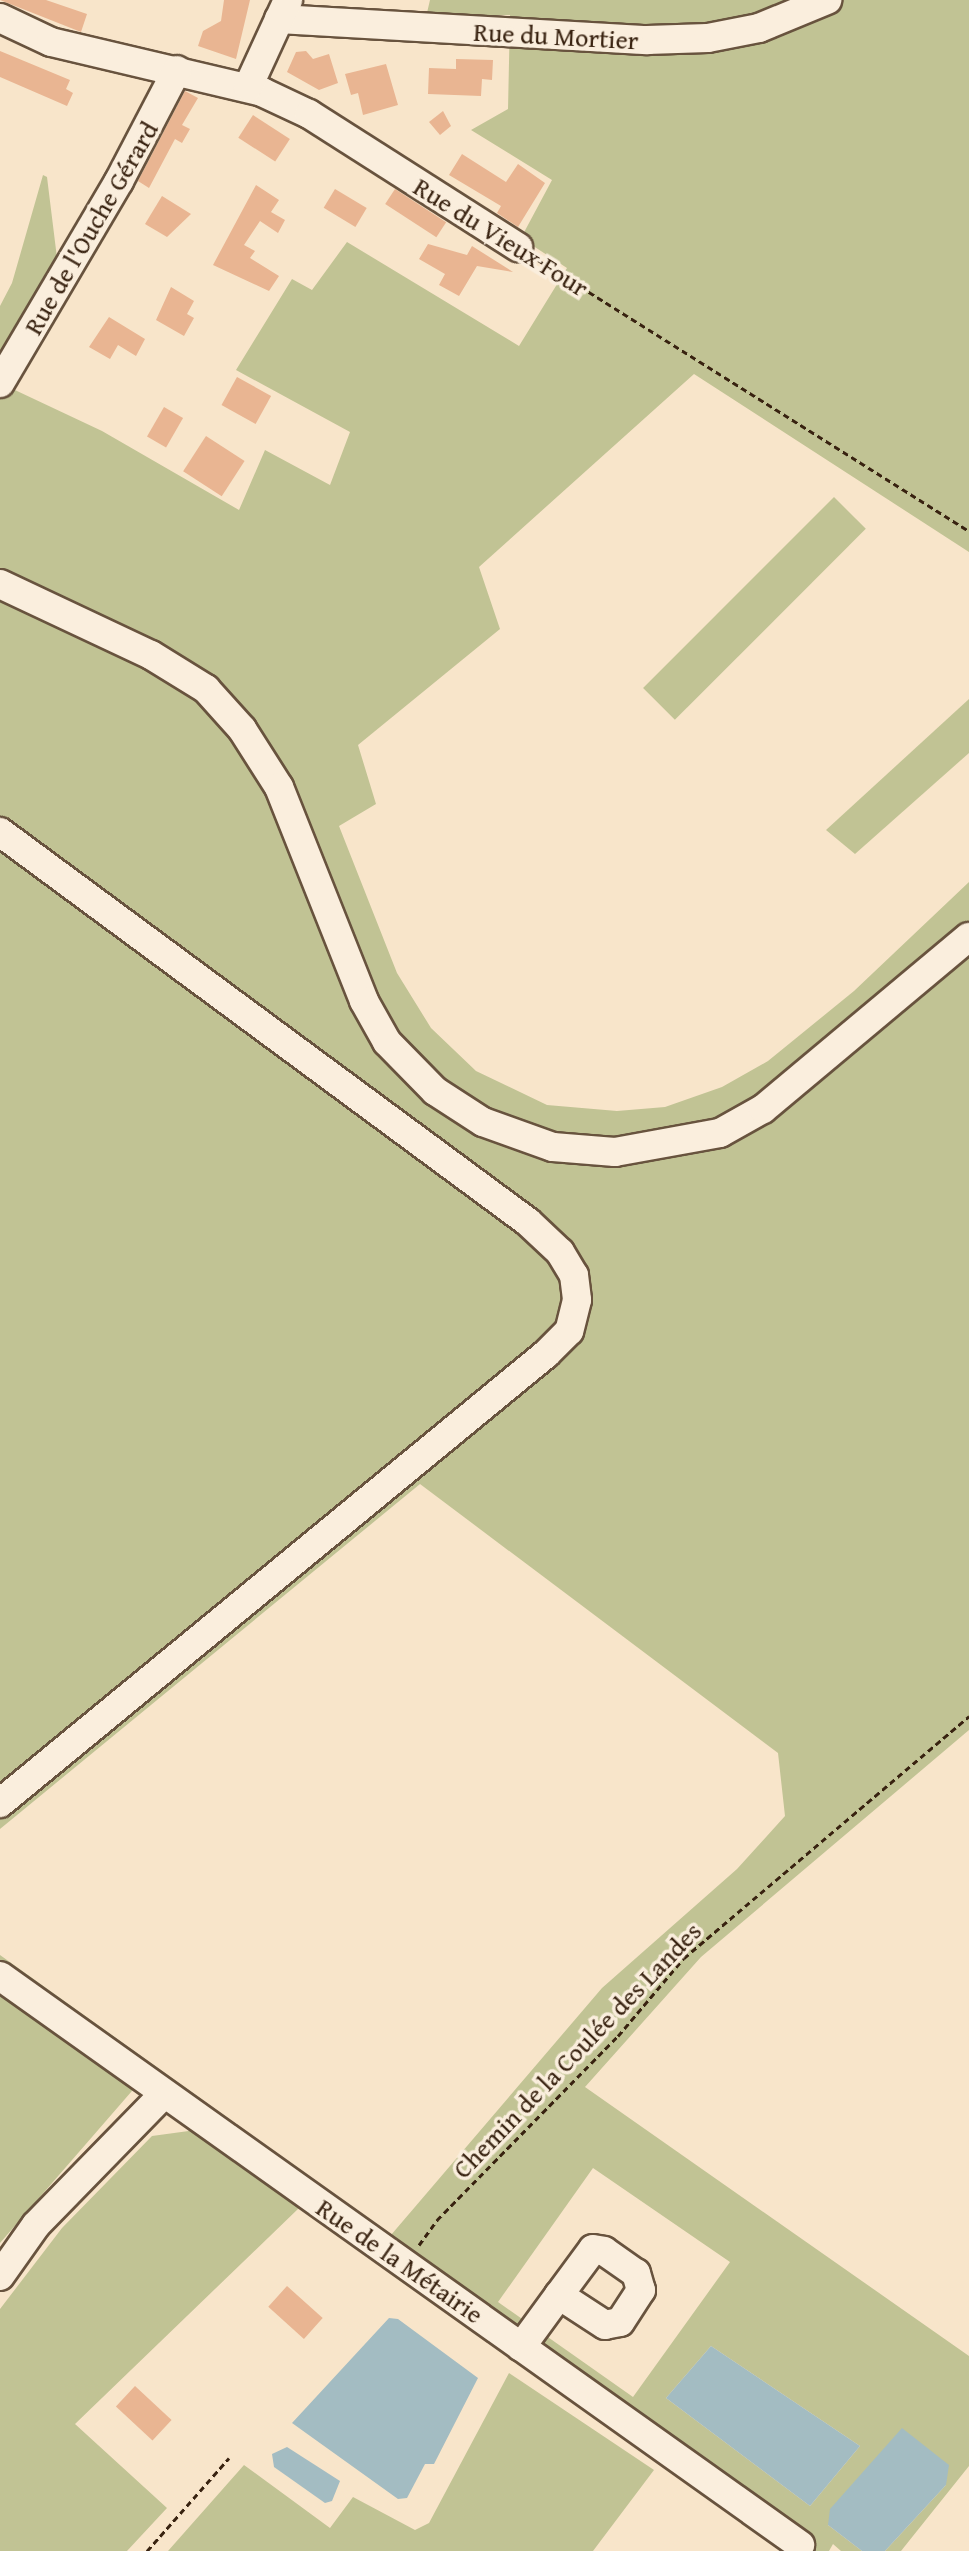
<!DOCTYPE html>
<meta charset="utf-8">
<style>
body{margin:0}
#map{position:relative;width:969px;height:2551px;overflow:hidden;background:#f8e5ca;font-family:"Gentium Book Plus",serif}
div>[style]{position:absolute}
.green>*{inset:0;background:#c1c394;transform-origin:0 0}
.water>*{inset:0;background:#a3bcc2}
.building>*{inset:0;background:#e9b592;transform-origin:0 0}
.path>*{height:3px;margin-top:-1.5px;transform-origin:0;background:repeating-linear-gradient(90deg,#382210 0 6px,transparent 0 10px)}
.roads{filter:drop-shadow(2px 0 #68533e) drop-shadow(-2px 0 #68533e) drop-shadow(0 2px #68533e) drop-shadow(0 -2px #68533e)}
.minor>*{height:28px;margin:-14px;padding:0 14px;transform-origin:14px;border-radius:14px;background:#faeedd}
span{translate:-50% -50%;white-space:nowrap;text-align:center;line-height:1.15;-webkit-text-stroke:7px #faeedd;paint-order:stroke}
.street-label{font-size:26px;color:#382210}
</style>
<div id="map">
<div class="green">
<i style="clip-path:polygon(evenodd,430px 0,969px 0,969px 552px,694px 374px,479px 567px,500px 629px,358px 745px,376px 804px,339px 826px,397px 973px,431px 1028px,476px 1071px,547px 1105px,617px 1111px,665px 1107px,722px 1087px,768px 1061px,854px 991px,969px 882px,969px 1730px,701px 1957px,585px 2087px,969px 2356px,969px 2466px,901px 2551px,885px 2551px,946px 2485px,828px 2525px,862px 2551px,841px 2551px,833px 2544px,829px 2551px,786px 2551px,299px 2208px,75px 2424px,167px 2508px,127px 2551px,0 2551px,0 2309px,62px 2228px,152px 2136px,196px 2130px,138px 2084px,0 2243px,0 1955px,391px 2235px,602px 1988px,737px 1869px,785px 1816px,778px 1753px,420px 1484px,0 1829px,0 383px,102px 431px,239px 510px,265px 450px,330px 485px,350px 432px,236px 370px,292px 279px,312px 290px,347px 242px,519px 346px,567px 268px,521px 238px,552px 180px,471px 130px,508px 109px,510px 15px,426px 17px,430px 0,593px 2168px,730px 2262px,633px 2397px,498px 2302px,593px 2168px,430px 0,711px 2346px,860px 2446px,810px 2506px,666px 2398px,711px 2346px)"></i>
<i style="clip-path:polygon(43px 175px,47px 177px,57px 258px,0 356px,0 306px,12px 283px)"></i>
<i style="left:834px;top:497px;width:45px;height:270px;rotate:45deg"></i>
<i style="clip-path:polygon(969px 699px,969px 753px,855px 854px,826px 830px)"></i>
<i style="clip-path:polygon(509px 2373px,654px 2470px,593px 2551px,168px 2551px,244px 2465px,330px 2528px,353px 2497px,415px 2530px,429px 2523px)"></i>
</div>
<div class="water">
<i style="clip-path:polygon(389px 2318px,398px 2319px,478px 2378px,434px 2464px,425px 2464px,407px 2498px,398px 2499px,292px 2423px)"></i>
<i style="clip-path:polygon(711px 2346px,860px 2446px,810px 2506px,666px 2398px)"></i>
<i style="clip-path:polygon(902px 2428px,949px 2465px,946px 2485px,885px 2551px,862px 2551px,828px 2525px,830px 2509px)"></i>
<i style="clip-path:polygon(287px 2447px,340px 2481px,332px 2501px,325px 2503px,274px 2467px,272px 2454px)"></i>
</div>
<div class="building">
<i style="clip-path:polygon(0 0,46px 0,87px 14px,81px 32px)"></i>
<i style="clip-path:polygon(224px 0,250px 0,236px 59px,198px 46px,203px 31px,221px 21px)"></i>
<i style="clip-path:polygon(0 51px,70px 80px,66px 89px,73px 93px,67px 106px,0 77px)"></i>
<i style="clip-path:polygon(306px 51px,313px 59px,329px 54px,338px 83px,319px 90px,287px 72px,296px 52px)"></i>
<i style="clip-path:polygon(456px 59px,493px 60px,492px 80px,482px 79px,481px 96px,428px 94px,429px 68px,456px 69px)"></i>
<i style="clip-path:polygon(386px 64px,398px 105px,363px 115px,358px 93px,351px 95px,345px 74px)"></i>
<i style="clip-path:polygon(185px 91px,198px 98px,182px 125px,190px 129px,182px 143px,175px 139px,149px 188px,138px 181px)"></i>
<i style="clip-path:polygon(443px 111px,451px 126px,440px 135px,429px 122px)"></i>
<i style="left:253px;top:115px;width:44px;height:27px;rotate:33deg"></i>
<i style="clip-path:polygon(462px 154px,506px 182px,518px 164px,545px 183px,518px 227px,497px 213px,501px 206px,449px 175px)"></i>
<i style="clip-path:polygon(256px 185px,279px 200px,271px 212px,285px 220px,278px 233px,260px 221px,244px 245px,255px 251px,250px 258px,279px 276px,269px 291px,213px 265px)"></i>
<i style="left:335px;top:189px;width:37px;height:22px;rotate:31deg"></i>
<i style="left:395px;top:189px;width:61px;height:18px;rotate:33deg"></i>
<i style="clip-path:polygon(162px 196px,191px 214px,167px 237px,145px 224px)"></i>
<i style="clip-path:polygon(428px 244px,467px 255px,472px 246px,513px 272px,477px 266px,459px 296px,439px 285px,445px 274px,419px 259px)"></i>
<i style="clip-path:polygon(171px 287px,194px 301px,187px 314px,194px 318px,184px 336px,156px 320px)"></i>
<i style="clip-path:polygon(109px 317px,145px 339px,136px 356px,118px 345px,110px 359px,89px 347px)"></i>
<i style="left:237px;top:377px;width:39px;height:32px;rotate:29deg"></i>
<i style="left:164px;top:407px;width:22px;height:34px;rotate:30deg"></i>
<i style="left:206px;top:436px;width:46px;height:42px;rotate:33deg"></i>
<i style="left:287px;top:2286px;width:48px;height:28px;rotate:42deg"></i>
<i style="left:135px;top:2386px;width:50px;height:28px;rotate:43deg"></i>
</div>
<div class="path">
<i style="left:538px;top:260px;width:509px;rotate:32.16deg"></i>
<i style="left:419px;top:2245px;width:31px;rotate:-54deg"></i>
<i style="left:437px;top:2220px;width:258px;rotate:-45.5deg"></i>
<i style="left:618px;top:2036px;width:102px;rotate:-49.8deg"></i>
<i style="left:684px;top:1958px;width:374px;rotate:-40.3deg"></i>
<i style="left:147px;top:2551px;width:124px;rotate:-48.6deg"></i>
</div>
<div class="roads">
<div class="minor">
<i style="left:0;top:18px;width:56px;rotate:25.2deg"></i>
<i style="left:51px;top:42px;width:217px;rotate:13.3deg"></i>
<i style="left:262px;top:92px;width:52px;rotate:25.1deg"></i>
<i style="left:309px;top:114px;width:248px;rotate:32.5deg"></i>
<i style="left:279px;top:19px;width:369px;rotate:3.3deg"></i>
<i style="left:647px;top:40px;width:61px;rotate:-1.9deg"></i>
<i style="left:708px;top:38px;width:52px;rotate:-11.1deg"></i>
<i style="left:759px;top:28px;width:74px;rotate:-22.4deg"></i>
<i style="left:248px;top:87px;width:96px;rotate:-65.3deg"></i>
<i style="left:0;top:383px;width:234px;rotate:-59.5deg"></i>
<i style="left:119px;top:181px;width:125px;rotate:-62.4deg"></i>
<i style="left:0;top:584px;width:167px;rotate:25.2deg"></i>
<i style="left:151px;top:655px;width:65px;rotate:31.7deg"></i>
<i style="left:206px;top:689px;width:54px;rotate:48deg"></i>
<i style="left:242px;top:729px;width:69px;rotate:57.5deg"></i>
<i style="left:279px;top:787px;width:230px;rotate:68.3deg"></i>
<i style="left:364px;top:1001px;width:47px;rotate:60.7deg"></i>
<i style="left:387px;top:1042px;width:69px;rotate:45.6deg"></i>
<i style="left:435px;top:1091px;width:57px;rotate:32.9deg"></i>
<i style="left:483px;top:1122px;width:74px;rotate:19.7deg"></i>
<i style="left:553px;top:1147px;width:62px;rotate:4.6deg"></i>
<i style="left:615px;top:1152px;width:107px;rotate:-10.3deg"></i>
<i style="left:720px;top:1133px;width:49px;rotate:-29.2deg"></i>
<i style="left:763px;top:1109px;width:268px;rotate:-39.9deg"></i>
<i style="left:0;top:832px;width:656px;rotate:36.45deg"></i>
<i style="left:528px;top:1222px;width:44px;rotate:43.2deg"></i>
<i style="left:560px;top:1252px;width:27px;rotate:59deg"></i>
<i style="left:574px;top:1275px;width:25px;rotate:83deg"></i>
<i style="left:577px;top:1300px;width:32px;rotate:104deg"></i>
<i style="left:569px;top:1331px;width:33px;rotate:135deg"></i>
<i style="left:546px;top:1354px;width:707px;rotate:140.57deg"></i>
<i style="left:0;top:1976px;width:982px;rotate:35.42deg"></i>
<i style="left:0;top:2276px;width:62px;rotate:-54.8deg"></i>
<i style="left:36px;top:2225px;width:183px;rotate:-45.7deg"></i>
<i style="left:521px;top:2347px;width:64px;rotate:-53.8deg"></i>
<i style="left:559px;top:2295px;width:57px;rotate:-53.5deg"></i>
<i style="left:593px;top:2249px;width:11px;rotate:10deg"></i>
<i style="left:604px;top:2251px;width:39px;rotate:35deg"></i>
<i style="left:636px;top:2273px;width:18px;rotate:74deg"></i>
<i style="left:641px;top:2290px;width:38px;rotate:123deg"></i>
<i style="left:620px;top:2322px;width:15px;rotate:169deg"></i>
<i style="left:605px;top:2325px;width:55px;rotate:-146.9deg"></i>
</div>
</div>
<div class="street-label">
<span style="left:556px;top:36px;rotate:3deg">Rue du Mortier</span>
<span style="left:91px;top:228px;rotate:-60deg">Rue de l'Ouche Gérard</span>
<span style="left:501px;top:237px;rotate:32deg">Rue du Vieux Four</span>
<span style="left:577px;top:2050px;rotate:-46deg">Chemin de la Coulée des Landes</span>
<span style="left:400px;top:2261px;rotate:35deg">Rue de la Métairie</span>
</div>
</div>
